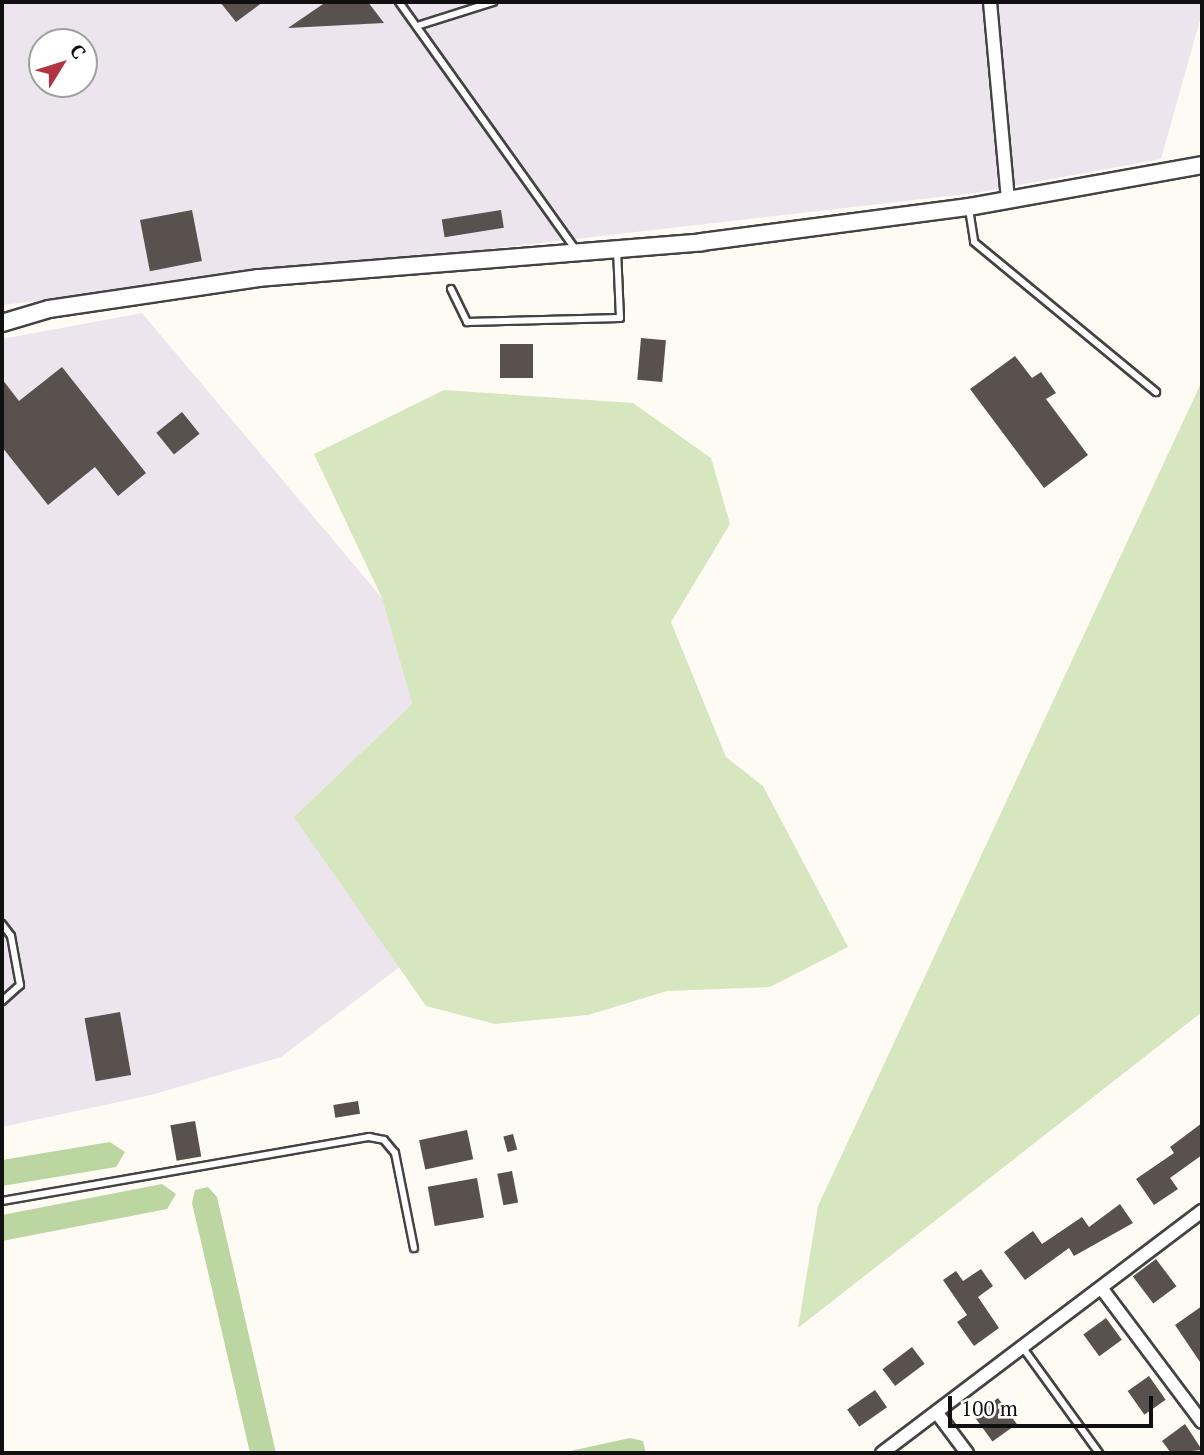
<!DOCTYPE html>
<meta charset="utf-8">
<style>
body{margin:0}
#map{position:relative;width:1204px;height:1455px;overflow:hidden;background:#fefbf4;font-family:"PT Serif",serif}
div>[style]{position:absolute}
.industrial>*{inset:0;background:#ece5ed}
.green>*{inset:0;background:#d6e6bf}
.forest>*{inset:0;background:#bbd6a0}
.building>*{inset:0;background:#58514d;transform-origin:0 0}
.roads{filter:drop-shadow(2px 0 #434343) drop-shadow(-2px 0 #434343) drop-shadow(0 2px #434343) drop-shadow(0 -2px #434343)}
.service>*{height:6px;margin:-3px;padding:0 3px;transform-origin:3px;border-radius:3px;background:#fff}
.minor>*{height:12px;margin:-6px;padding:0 6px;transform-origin:6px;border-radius:6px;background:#fff}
.tertiary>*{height:16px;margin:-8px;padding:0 8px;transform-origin:8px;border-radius:8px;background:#fff}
span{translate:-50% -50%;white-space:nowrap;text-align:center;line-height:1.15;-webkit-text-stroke:7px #fff;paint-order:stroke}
.frame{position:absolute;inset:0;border:4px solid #101010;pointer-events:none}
.north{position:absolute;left:28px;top:28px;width:70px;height:70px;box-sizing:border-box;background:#fff;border:2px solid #9f9f9f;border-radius:50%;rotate:52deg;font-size:19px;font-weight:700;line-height:28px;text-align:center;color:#101010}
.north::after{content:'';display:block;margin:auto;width:24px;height:32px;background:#b43341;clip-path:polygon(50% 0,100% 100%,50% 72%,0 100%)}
.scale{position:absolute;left:948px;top:1396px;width:205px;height:32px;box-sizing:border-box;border:4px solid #101010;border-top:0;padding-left:9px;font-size:21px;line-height:24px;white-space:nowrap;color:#101010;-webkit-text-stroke:5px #fff;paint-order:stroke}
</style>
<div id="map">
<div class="industrial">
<i style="clip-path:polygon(evenodd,2px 2px,1202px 2px,1202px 13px,1161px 159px,975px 193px,2px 305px,2px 2px,42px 42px,84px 42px,84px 84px,42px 84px,42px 42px)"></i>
<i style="clip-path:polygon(142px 313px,382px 598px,412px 704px,294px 817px,401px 966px,281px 1057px,151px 1095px,2px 1127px,2px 339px)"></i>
</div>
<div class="green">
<i style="clip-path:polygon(1202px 381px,1202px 1012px,798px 1328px,818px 1206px)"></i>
<i style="clip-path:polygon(444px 390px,633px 403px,711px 458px,730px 524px,671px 622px,726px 757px,763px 786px,848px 947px,770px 987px,667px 991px,588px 1015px,495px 1024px,426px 1006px,294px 817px,412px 704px,382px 598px,314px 454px)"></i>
</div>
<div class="forest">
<i style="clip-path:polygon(110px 1142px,125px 1152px,116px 1167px,2px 1186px,2px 1160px)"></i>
<i style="clip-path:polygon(162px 1184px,176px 1194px,167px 1209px,2px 1241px,2px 1215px)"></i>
<i style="clip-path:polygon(208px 1187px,217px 1197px,276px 1453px,250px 1453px,192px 1203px,195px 1190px)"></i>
<i style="clip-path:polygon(630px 1438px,643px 1441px,646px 1453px,561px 1453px)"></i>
</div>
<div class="building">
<i style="clip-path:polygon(220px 2px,263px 2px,236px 22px)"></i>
<i style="clip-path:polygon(326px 2px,368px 2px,384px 23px,288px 28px)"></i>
<i style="left:192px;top:210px;width:52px;height:53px;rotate:79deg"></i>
<i style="left:501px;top:210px;width:18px;height:60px;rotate:81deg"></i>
<i style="left:641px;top:338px;width:25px;height:42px;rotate:5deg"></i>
<i style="left:500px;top:344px;width:33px;height:34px"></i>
<i style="clip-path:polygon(1015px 356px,1032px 378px,1041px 372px,1056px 393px,1046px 399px,1088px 455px,1044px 488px,970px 389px)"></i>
<i style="clip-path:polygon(62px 367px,146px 473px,118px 496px,95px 467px,48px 505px,2px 447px,2px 379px,19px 401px)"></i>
<i style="left:182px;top:412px;width:28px;height:33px;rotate:51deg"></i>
<i style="left:120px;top:1012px;width:64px;height:36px;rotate:80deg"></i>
<i style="left:358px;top:1101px;width:13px;height:25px;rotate:81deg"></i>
<i style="left:195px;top:1121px;width:36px;height:25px;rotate:80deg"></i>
<i style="clip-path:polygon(1202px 1123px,1202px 1155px,1170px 1178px,1178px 1189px,1154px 1205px,1136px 1179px,1174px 1153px,1170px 1147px)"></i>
<i style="left:467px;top:1130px;width:30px;height:49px;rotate:78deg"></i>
<i style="left:513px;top:1134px;width:16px;height:10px;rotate:75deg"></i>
<i style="left:512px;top:1171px;width:32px;height:15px;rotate:79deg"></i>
<i style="left:477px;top:1178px;width:40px;height:50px;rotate:80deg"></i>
<i style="clip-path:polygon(1120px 1204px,1133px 1223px,1074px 1256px,1069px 1248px,1025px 1280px,1004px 1252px,1033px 1231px,1042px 1244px,1082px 1217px,1089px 1227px)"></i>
<i style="left:1156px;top:1259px;width:34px;height:29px;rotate:53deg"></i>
<i style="clip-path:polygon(981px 1269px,993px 1286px,978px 1297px,999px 1328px,974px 1346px,957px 1322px,967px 1315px,943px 1280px,956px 1271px,963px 1281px)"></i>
<i style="clip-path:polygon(1202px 1306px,1202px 1365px,1175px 1325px)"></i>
<i style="left:1106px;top:1318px;width:27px;height:28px;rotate:54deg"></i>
<i style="left:912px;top:1347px;width:21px;height:37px;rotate:53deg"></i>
<i style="left:1149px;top:1376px;width:29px;height:26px;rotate:55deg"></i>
<i style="left:875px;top:1390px;width:21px;height:34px;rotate:55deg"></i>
<i style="left:998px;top:1398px;width:32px;height:30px;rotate:54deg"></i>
<i style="clip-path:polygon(1185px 1424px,1202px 1450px,1171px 1453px,1162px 1441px)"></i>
</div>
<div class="roads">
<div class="service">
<i style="left:399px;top:2px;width:305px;rotate:54.5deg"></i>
<i style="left:417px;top:26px;width:80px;rotate:-17.5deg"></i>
<i style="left:969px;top:209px;width:33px;rotate:81deg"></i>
<i style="left:974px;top:242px;width:236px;rotate:39.5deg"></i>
<i style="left:451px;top:289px;width:37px;rotate:64deg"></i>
<i style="left:467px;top:322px;width:153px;rotate:-1.5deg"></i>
<i style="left:620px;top:318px;width:68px;rotate:-92.5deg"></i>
<i style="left:2px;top:924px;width:15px;rotate:53deg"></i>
<i style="left:11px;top:936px;width:50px;rotate:79.6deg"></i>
<i style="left:20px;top:985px;width:24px;rotate:138deg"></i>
<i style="left:2px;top:1201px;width:373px;rotate:-9.9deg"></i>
<i style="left:369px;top:1137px;width:15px;rotate:11deg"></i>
<i style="left:384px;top:1140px;width:17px;rotate:50deg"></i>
<i style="left:395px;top:1153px;width:97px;rotate:78.7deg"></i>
<i style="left:1023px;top:1348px;width:130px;rotate:54.1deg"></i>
</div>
<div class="minor">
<i style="left:990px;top:2px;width:198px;rotate:84.8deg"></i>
<i style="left:1102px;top:1289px;width:166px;rotate:53.1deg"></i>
<i style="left:937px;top:1413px;width:50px;rotate:53.1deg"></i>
<i style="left:882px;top:1453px;width:401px;rotate:-37.1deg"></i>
</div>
<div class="tertiary">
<i style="left:2px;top:323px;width:49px;rotate:-16.6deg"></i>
<i style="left:49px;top:309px;width:212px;rotate:-8.4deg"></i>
<i style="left:259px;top:278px;width:444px;rotate:-4.6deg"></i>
<i style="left:702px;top:242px;width:269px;rotate:-7.5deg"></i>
<i style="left:969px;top:207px;width:237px;rotate:-10.2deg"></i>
</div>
</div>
<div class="frame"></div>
<div class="north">С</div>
<div class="scale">100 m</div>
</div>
